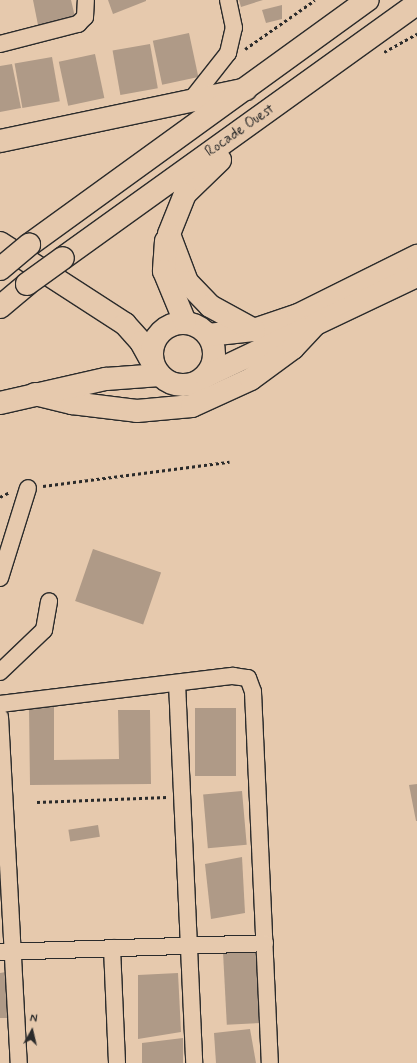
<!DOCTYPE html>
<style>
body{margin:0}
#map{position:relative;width:417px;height:1063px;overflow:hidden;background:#e6c9ad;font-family:Mynerve,sans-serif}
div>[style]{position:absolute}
.building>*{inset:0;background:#af9a87;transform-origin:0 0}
.path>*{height:2.5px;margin-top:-1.25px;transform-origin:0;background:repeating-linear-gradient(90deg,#2b2b2b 0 3px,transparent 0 6px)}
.roads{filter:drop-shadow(1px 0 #2b2b2b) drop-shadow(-1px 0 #2b2b2b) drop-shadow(0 1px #2b2b2b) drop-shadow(0 -1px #2b2b2b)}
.street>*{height:16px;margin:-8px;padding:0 8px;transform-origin:8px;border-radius:8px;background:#e6c9ad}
.secondary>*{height:22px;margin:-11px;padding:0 11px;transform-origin:11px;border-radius:11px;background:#e6c9ad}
.secondary>.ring{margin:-11px;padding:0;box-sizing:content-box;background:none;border:22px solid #e6c9ad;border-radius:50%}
.highway>*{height:22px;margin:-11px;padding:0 11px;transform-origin:11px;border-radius:11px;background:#e6c9ad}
.bridges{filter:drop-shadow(1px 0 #2b2b2b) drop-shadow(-1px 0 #2b2b2b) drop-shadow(0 1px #2b2b2b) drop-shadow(0 -1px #2b2b2b)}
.highway-bridge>*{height:22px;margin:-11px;padding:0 11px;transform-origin:11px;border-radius:11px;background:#e6c9ad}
span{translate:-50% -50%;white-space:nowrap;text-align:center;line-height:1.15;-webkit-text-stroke:4px #e6c9ad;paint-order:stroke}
.street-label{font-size:15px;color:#2b2b2b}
.north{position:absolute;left:12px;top:1011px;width:40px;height:40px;-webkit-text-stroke:3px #e6c9ad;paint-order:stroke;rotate:8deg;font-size:11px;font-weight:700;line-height:16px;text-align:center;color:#2b2b2b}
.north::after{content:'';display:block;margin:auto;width:14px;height:18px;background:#2b2b2b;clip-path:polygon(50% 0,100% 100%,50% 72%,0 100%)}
</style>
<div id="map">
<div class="building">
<i style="clip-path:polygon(33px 0,71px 0,75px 17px,38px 25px)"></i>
<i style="clip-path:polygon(108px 0,146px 0,146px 1px,113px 14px)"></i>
<i style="clip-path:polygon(239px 0,263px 0,241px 7px)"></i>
<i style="clip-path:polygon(282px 5px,282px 19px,266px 23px,262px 10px)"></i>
<i style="left:189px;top:33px;width:45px;height:37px;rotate:78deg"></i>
<i style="left:150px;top:44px;width:45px;height:38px;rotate:80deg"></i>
<i style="left:95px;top:54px;width:45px;height:37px;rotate:78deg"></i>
<i style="left:52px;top:57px;width:45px;height:38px;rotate:80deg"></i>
<i style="clip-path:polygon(12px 64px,21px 108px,0 112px,0 66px)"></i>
<i style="left:93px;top:549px;width:72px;height:55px;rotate:19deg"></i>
<i style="clip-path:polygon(29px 707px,54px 707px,54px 760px,119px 759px,118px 710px,150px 710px,151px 784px,30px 785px)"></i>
<i style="left:195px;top:708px;width:41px;height:68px"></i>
<i style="clip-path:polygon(417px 784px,417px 821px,416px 821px,409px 785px)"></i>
<i style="left:242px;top:791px;width:54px;height:39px;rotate:85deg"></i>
<i style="left:98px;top:825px;width:12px;height:30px;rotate:81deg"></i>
<i style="clip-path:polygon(242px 857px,245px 913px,211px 919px,205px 864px)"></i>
<i style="left:258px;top:951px;width:72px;height:35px;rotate:87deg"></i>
<i style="clip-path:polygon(6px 972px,9px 1018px,0 1018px,0 973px)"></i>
<i style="clip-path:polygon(178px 973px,181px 1032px,138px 1039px,138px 975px)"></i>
<i style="clip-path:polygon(250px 1029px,256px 1063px,216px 1063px,214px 1033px)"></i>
<i style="clip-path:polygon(183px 1038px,183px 1063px,142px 1063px,142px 1043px)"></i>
</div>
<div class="path">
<i style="left:245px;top:49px;width:85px;rotate:-35deg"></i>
<i style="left:384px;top:52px;width:38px;rotate:-29deg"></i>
<i style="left:43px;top:486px;width:188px;rotate:-7.4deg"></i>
<i style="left:0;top:497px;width:11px;rotate:-27deg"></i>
<i style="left:37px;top:802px;width:130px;rotate:-2.2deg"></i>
</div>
<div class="roads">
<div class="street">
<i style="left:0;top:44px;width:81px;rotate:-14.4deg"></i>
<i style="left:78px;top:24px;width:10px;rotate:-45deg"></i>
<i style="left:85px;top:17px;width:17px;rotate:-87deg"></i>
<i style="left:191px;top:100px;width:60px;rotate:-51.8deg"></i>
<i style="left:228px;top:53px;width:26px;rotate:-77deg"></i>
<i style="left:234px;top:28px;width:29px;rotate:-102deg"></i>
<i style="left:0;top:578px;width:94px;rotate:-72.7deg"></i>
<i style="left:0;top:672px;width:61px;rotate:-43.7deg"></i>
<i style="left:44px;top:630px;width:29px;rotate:-80deg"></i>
<i style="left:177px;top:683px;width:380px;rotate:87.4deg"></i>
<i style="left:0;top:704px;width:235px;rotate:-6.9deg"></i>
<i style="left:233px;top:676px;width:15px;rotate:8deg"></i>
<i style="left:248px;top:678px;width:15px;rotate:70deg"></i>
<i style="left:253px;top:692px;width:371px;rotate:87.4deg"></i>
<i style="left:0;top:717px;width:347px;rotate:86.9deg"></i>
<i style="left:112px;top:948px;width:115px;rotate:87.5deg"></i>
<i style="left:0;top:952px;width:265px;rotate:-1.9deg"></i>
</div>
<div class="secondary">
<i style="left:0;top:141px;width:251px;rotate:-11.9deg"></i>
<i style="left:0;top:243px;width:149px;rotate:32.9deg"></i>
<i style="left:125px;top:324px;width:24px;rotate:48deg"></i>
<i style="left:141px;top:342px;width:25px;rotate:61deg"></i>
<i class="ring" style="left:152px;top:323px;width:40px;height:40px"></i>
<i style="left:208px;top:335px;width:46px;rotate:-6.2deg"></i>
<i style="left:254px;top:330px;width:46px;rotate:-18.8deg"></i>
<i style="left:298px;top:315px;width:133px;rotate:-26.4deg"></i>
<i style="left:206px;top:376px;width:233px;rotate:-25.4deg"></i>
<i style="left:35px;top:394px;width:38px;rotate:14deg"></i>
<i style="left:72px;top:403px;width:65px;rotate:7deg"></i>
<i style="left:137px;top:411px;width:55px;rotate:-5.2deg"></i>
<i style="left:192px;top:406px;width:65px;rotate:-24.6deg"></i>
<i style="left:251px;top:379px;width:52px;rotate:-36.4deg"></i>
<i style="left:293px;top:348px;width:34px;rotate:-47deg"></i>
</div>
<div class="highway">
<i style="left:220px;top:160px;width:49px;rotate:135.8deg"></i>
<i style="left:185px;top:194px;width:43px;rotate:111.8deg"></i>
<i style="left:169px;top:234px;width:51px;rotate:69.4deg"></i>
<i style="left:187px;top:282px;width:33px;rotate:46deg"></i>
<i style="left:210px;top:306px;width:50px;rotate:28.6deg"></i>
<i style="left:166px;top:241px;width:30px;rotate:94deg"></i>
<i style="left:164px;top:271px;width:55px;rotate:67.6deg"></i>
<i style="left:29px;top:245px;width:418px;rotate:-35.9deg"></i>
<i style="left:63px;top:258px;width:436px;rotate:-35.7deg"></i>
<i style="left:0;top:307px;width:35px;rotate:-40deg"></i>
<i style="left:0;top:403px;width:109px;rotate:-12.8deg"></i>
<i style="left:106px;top:379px;width:54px;rotate:-4.2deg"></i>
</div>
</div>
<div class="bridges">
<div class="highway-bridge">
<i style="left:0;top:269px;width:38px;rotate:-40deg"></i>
<i style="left:27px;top:284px;width:44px;rotate:-35.8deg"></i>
</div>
</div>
<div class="street-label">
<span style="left:240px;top:131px;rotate:-35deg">Rocade Ouest</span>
</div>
<div class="north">N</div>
</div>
